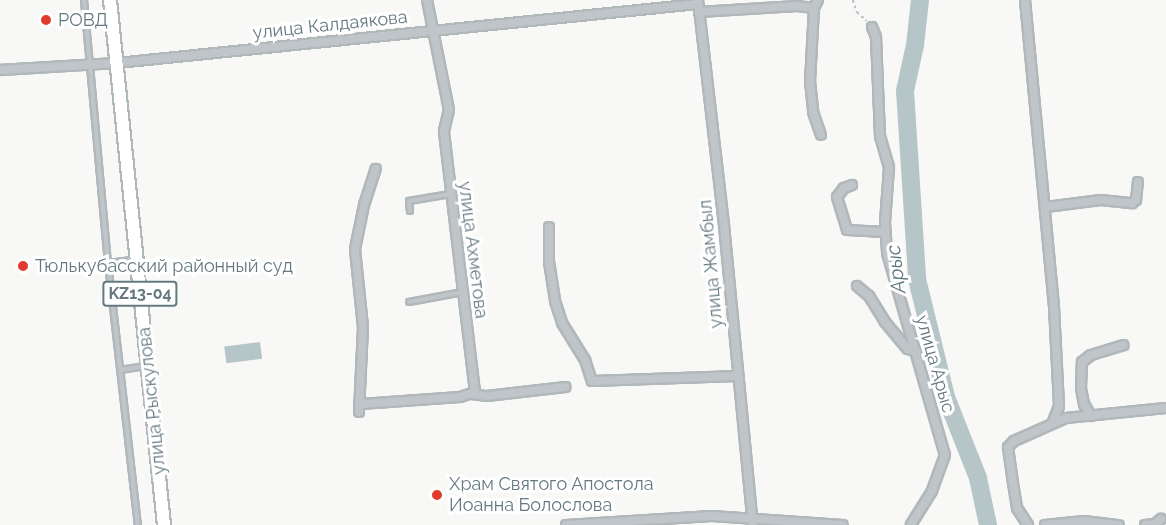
<!DOCTYPE html>
<meta charset="utf-8">
<style>
body{margin:0}
#map{position:relative;width:1166px;height:525px;overflow:hidden;background:#f8f8f6;font-family:Raleway,sans-serif}
div>[style]{position:absolute}
.water>*{inset:0;background:#b6c5c7;transform-origin:0 0}
.river>*{height:18px;margin:-9px;padding:0 9px;transform-origin:9px;border-radius:9px;background:#b6c5c7}
.path>*{height:1.5px;margin-top:-0.75px;transform-origin:0;background:repeating-linear-gradient(90deg,#babec0 0 3px,transparent 0 6px)}
.roads{filter:drop-shadow(2px 0 #b1b8ba) drop-shadow(-2px 0 #b1b8ba) drop-shadow(0 2px #b1b8ba) drop-shadow(0 -2px #b1b8ba)}
.lane>*{height:4px;margin:-2px;padding:0 2px;transform-origin:2px;border-radius:2px;background:#bfc5c8}
.street>*{height:8px;margin:-4px;padding:0 4px;transform-origin:4px;border-radius:4px;background:#bfc5c8}
.primary>*{height:12px;margin:-6px;padding:0 6px;transform-origin:6px;border-radius:6px;background:#fff}
.dots>*{width:16px;height:16px;translate:-50% -50%;box-sizing:border-box;border:3px solid #fff;border-radius:50%}
span{translate:-50% -50%;white-space:nowrap;text-align:center;line-height:1.15;-webkit-text-stroke:6px #fff;paint-order:stroke}
.shield-label span{padding:2px 4px;background:#fff;border:2px solid;border-radius:4px;-webkit-text-stroke-width:0}
.shield-label{font-size:16px;color:#647980;font-weight:700}
.poi-label{font-size:18px;color:#647980}
.left{translate:0 -50%;text-align:left}
.street-label{font-size:18px;color:#647980}
.water-label{font-size:20px;color:#5e787b;font-style:italic}
</style>
<div id="map">
<div class="water">
<i style="left:260px;top:342px;width:17px;height:36px;rotate:83deg"></i>
</div>
<div class="river">
<i style="left:920px;top:0;width:45px;rotate:96.3deg"></i>
<i style="left:915px;top:45px;width:47px;rotate:102.3deg"></i>
<i style="left:905px;top:91px;width:188px;rotate:86.3deg"></i>
<i style="left:917px;top:279px;width:122px;rotate:76.2deg"></i>
<i style="left:946px;top:397px;width:87px;rotate:68.4deg"></i>
<i style="left:978px;top:478px;width:48px;rotate:78deg"></i>
</div>
<div class="path">
<i style="left:853px;top:0;width:13px;rotate:72deg"></i>
<i style="left:857px;top:12px;width:13px;rotate:42deg"></i>
</div>
<div class="roads">
<div class="lane">
<i style="left:84px;top:0;width:264px;rotate:84.8deg"></i>
<i style="left:108px;top:263px;width:264px;rotate:83.5deg"></i>
<i style="left:410px;top:211px;width:10px;rotate:-96deg"></i>
<i style="left:409px;top:201px;width:42px;rotate:-9.7deg"></i>
<i style="left:108px;top:263px;width:26px;rotate:-7deg"></i>
<i style="left:409px;top:302px;width:55px;rotate:-10.5deg"></i>
<i style="left:120px;top:370px;width:26px;rotate:-9deg"></i>
</div>
<div class="street">
<i style="left:698px;top:0;width:226px;rotate:83.4deg"></i>
<i style="left:724px;top:225px;width:301px;rotate:84.5deg"></i>
<i style="left:818px;top:0;width:9px;rotate:117deg"></i>
<i style="left:814px;top:8px;width:73px;rotate:93.1deg"></i>
<i style="left:810px;top:81px;width:31px;rotate:84deg"></i>
<i style="left:813px;top:112px;width:24px;rotate:71deg"></i>
<i style="left:1025px;top:0;width:308px;rotate:84.6deg"></i>
<i style="left:1054px;top:307px;width:99px;rotate:87.1deg"></i>
<i style="left:1059px;top:406px;width:17px;rotate:111deg"></i>
<i style="left:699px;top:12px;width:98px;rotate:-3.5deg"></i>
<i style="left:797px;top:6px;width:17px;rotate:7deg"></i>
<i style="left:872px;top:27px;width:11px;rotate:68deg"></i>
<i style="left:876px;top:37px;width:99px;rotate:87.7deg"></i>
<i style="left:880px;top:136px;width:33px;rotate:74deg"></i>
<i style="left:889px;top:168px;width:55px;rotate:94.2deg"></i>
<i style="left:885px;top:223px;width:30px;rotate:86deg"></i>
<i style="left:887px;top:253px;width:210px;rotate:74deg"></i>
<i style="left:945px;top:455px;width:38px;rotate:110deg"></i>
<i style="left:932px;top:491px;width:40px;rotate:122deg"></i>
<i style="left:0;top:70px;width:117px;rotate:-3.4deg"></i>
<i style="left:117px;top:63px;width:584px;rotate:-5.8deg"></i>
<i style="left:852px;top:185px;width:9px;rotate:159deg"></i>
<i style="left:844px;top:188px;width:11px;rotate:128deg"></i>
<i style="left:837px;top:197px;width:34px;rotate:73deg"></i>
<i style="left:847px;top:230px;width:38px;rotate:3deg"></i>
<i style="left:1046px;top:207px;width:55px;rotate:-7.3deg"></i>
<i style="left:1101px;top:200px;width:31px;rotate:6deg"></i>
<i style="left:1132px;top:203px;width:5px;rotate:-37deg"></i>
<i style="left:1136px;top:200px;width:18px;rotate:-84deg"></i>
<i style="left:549px;top:227px;width:35px;rotate:90deg"></i>
<i style="left:549px;top:262px;width:39px;rotate:81deg"></i>
<i style="left:555px;top:301px;width:23px;rotate:72deg"></i>
<i style="left:562px;top:323px;width:44px;rotate:58.1deg"></i>
<i style="left:585px;top:360px;width:22px;rotate:72deg"></i>
<i style="left:592px;top:381px;width:146px;rotate:-2deg"></i>
<i style="left:857px;top:286px;width:16px;rotate:40deg"></i>
<i style="left:869px;top:296px;width:31px;rotate:58deg"></i>
<i style="left:885px;top:322px;width:35px;rotate:50deg"></i>
<i style="left:908px;top:349px;width:9px;rotate:18deg"></i>
<i style="left:472px;top:394px;width:15px;rotate:8deg"></i>
<i style="left:487px;top:396px;width:79px;rotate:-6.6deg"></i>
<i style="left:361px;top:404px;width:99px;rotate:-4deg"></i>
<i style="left:460px;top:397px;width:16px;rotate:-18deg"></i>
<i style="left:475px;top:392px;width:263px;rotate:-96.8deg"></i>
<i style="left:444px;top:131px;width:22px;rotate:-77deg"></i>
<i style="left:449px;top:110px;width:112px;rotate:-101.3deg"></i>
<i style="left:359px;top:412px;width:85px;rotate:-87.3deg"></i>
<i style="left:363px;top:327px;width:78px;rotate:-95.9deg"></i>
<i style="left:355px;top:249px;width:45px;rotate:-78.4deg"></i>
<i style="left:364px;top:205px;width:38px;rotate:-72deg"></i>
<i style="left:1091px;top:416px;width:14px;rotate:-120deg"></i>
<i style="left:1084px;top:404px;width:16px;rotate:-101deg"></i>
<i style="left:1081px;top:388px;width:26px;rotate:-88deg"></i>
<i style="left:1082px;top:362px;width:11px;rotate:-38deg"></i>
<i style="left:1091px;top:355px;width:34px;rotate:-17deg"></i>
<i style="left:566px;top:525px;width:146px;rotate:-3.5deg"></i>
<i style="left:712px;top:516px;width:131px;rotate:3.9deg"></i>
<i style="left:1028px;top:525px;width:20px;rotate:-123deg"></i>
<i style="left:1017px;top:508px;width:25px;rotate:-99deg"></i>
<i style="left:1013px;top:483px;width:36px;rotate:-98deg"></i>
<i style="left:1008px;top:447px;width:8px;rotate:-45deg"></i>
<i style="left:1014px;top:441px;width:57px;rotate:-23.9deg"></i>
<i style="left:1066px;top:418px;width:100px;rotate:-5.7deg"></i>
<i style="left:1045px;top:525px;width:39px;rotate:-6deg"></i>
<i style="left:1084px;top:521px;width:35px;rotate:7deg"></i>
<i style="left:1145px;top:525px;width:10px;rotate:-6deg"></i>
<i style="left:1155px;top:524px;width:8px;rotate:-40deg"></i>
</div>
<div class="primary">
<i style="left:110px;top:0;width:528px;rotate:84.13deg"></i>
</div>
</div>
<div class="dots">
<i style="left:46px;top:20px;background:#e13b2d"></i>
<i style="left:23px;top:266px;background:#e13b2d"></i>
<i style="left:437px;top:495px;background:#e13b2d"></i>
</div>
<div class="shield-label">
<span style="left:140px;top:294px">KZ13-04</span>
</div>
<div class="poi-label">
<span class="left" style="left:58px;top:20px">РОВД</span>
<span class="left" style="left:35px;top:266px">Тюлькубасский районный суд</span>
<span class="left" style="left:449px;top:495px">Храм Святого Апостола<br>Иоанна Болослова</span>
</div>
<div class="street-label">
<span style="left:330px;top:25px;rotate:-6deg">улица Калдаякова</span>
<span style="left:473px;top:250px;rotate:83deg">улица Ахметова</span>
<span style="left:711px;top:264px;rotate:-95deg">улица Жамбыл</span>
<span style="left:935px;top:364px;rotate:74deg">улица Арыс</span>
<span style="left:152px;top:401px;rotate:-96deg">улица Рыскулова</span>
</div>
<div class="water-label">
<span style="left:896px;top:269px;rotate:-97deg">Арыс</span>
</div>
</div>
